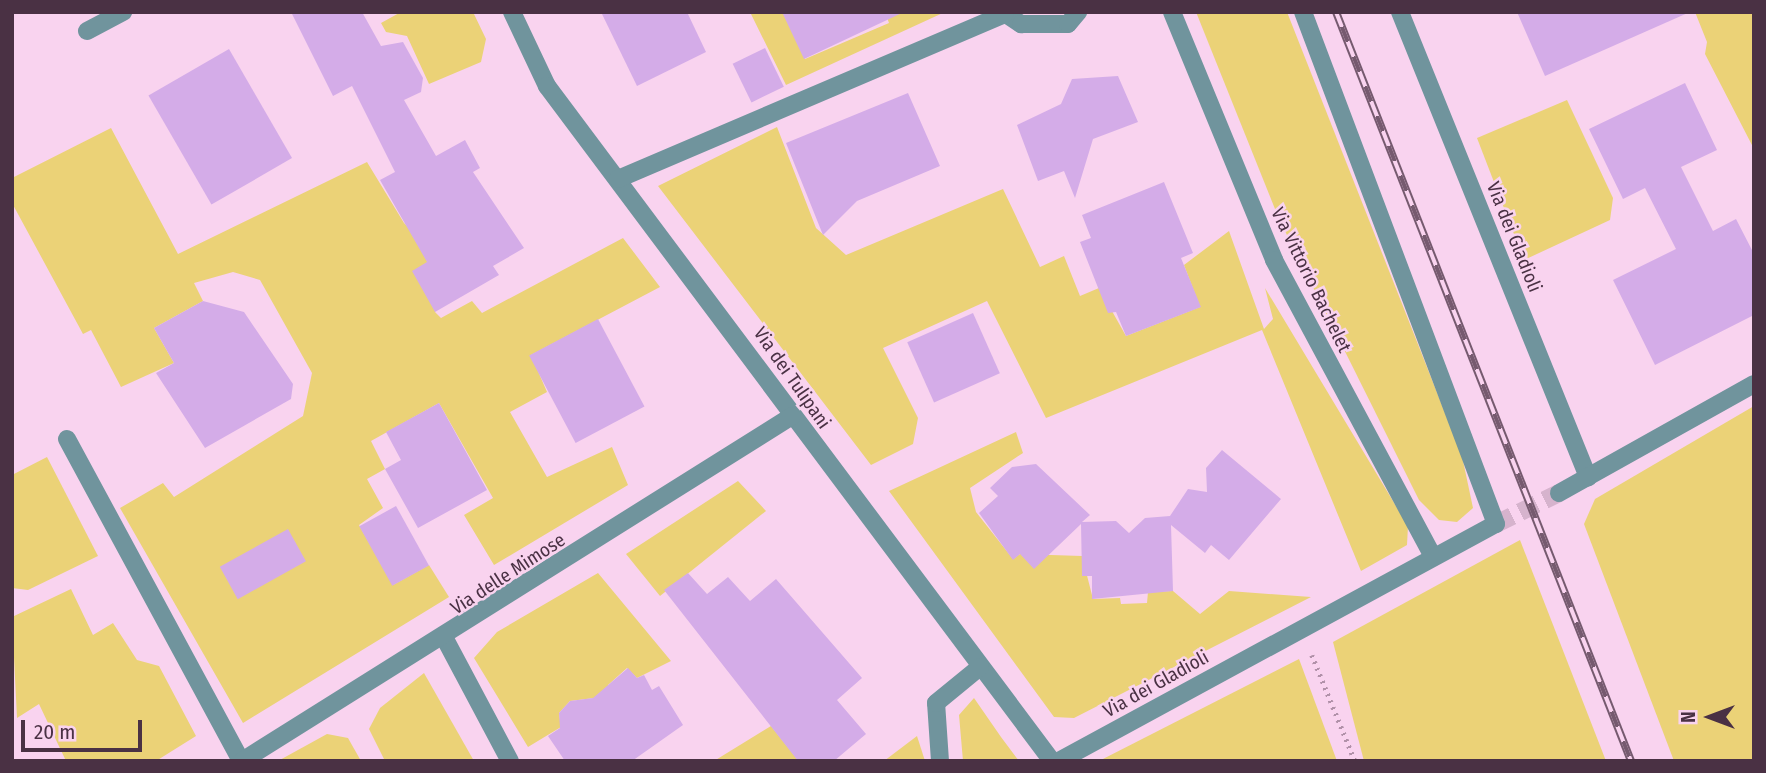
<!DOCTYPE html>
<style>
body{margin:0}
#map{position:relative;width:1766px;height:773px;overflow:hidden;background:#f9d3ef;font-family:"Fira Sans Condensed",sans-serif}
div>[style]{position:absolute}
.green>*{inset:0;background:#ebd277}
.building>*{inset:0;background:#d4ace8;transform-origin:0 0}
.minor-tunnel>*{height:18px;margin-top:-9px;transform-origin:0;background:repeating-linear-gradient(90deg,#d6b3cd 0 18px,transparent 0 27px)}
.path>*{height:4.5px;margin-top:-2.25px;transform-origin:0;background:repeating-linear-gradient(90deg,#b191a9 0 2px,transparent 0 7px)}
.minor>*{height:18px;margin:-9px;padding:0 9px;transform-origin:9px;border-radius:9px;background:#70949d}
.rail>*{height:8px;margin-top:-4px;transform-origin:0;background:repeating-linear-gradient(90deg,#f9d3ef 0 16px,#765a6f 0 32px);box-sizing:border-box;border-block:2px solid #765a6f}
span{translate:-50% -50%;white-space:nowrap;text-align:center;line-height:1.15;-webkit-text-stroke:5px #f9d3ef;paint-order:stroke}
.street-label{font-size:19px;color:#4a3144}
.frame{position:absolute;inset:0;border:14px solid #4a3144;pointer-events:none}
.north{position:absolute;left:1675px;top:682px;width:70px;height:70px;-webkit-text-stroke:5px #f9d3ef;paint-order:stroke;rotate:270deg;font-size:19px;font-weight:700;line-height:28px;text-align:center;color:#4a3144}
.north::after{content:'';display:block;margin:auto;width:24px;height:32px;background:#4a3144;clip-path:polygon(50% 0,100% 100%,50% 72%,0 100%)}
.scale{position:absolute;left:21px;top:720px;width:121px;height:32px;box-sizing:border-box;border:4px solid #4a3144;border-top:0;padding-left:9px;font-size:21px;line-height:24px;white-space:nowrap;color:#4a3144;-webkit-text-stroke:5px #f9d3ef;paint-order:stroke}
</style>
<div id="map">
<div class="green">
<i style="clip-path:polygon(401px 12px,473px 12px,486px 39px,481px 62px,429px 84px,407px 36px,386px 32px,381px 23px)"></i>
<i style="clip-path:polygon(750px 12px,788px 12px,805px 59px,889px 23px,885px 12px,945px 12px,786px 85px)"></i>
<i style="clip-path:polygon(1196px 12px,1287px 12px,1462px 456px,1473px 508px,1457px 522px,1439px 520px,1419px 500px,1279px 219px)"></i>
<i style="clip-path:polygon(1695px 12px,1754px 12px,1754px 149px,1705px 54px,1707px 42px)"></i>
<i style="clip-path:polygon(1567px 100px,1613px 198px,1610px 220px,1524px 260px,1477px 138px)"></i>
<i style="clip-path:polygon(777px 127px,816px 228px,846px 255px,1003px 189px,1040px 267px,1064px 256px,1080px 296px,1099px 288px,1126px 336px,1200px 307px,1184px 265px,1229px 231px,1264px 329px,1273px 319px,1265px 288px,1408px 526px,1407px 545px,1361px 571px,1262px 330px,1046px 418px,987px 301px,883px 348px,918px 418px,913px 444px,871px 465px,658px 186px)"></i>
<i style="clip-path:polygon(111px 128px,178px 254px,367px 162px,404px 223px,438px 256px,435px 312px,441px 318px,472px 301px,482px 313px,623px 238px,660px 287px,531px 355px,547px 392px,510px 412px,547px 477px,612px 447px,628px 485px,494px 565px,464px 515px,493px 498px,439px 403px,371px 441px,385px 469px,367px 479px,383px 508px,359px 525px,393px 585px,429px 565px,449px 597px,243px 723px,120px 508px,163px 483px,174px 497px,303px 416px,312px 373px,260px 280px,233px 272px,194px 283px,203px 301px,154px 328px,174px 363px,121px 387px,91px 330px,83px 334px,12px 203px,12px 178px)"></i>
<i style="clip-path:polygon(1754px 406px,1754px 761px,1674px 761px,1584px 524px,1595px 499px)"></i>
<i style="clip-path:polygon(1016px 432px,1023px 453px,970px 488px,976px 512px,1013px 559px,1020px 554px,1082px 556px,1093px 599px,1120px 598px,1121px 604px,1147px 603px,1148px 592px,1173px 591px,1200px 614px,1229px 591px,1311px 597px,1074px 718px,1054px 717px,889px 491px)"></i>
<i style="clip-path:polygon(47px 457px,98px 556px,28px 590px,12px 588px,12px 475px)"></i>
<i style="clip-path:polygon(738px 481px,766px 511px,660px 596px,626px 554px)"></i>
<i style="clip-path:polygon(1520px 540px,1606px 761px,1364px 761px,1333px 642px)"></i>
<i style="clip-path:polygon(598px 573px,671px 661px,637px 678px,627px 668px,608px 685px,610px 696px,570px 701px,559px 713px,561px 727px,528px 747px,474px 658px,497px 632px)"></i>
<i style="clip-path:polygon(71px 589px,93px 635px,113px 623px,137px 660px,159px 666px,196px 736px,156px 761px,66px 761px,39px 704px,17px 718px,12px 617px)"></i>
<i style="clip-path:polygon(1299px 659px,1337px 761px,1099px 761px)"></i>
<i style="clip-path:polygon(424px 673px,474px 761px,385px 761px,369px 729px,380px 708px)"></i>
<i style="clip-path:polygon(974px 698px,1001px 737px,1019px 761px,963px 761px,959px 715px)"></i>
<i style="clip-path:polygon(771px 726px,799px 761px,714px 761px)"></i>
<i style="clip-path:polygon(327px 734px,348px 738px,361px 761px,278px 761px)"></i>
<i style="clip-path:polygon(917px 736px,925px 761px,884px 761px)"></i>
</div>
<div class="building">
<i style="clip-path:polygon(291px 12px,362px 12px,381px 46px,403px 42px,423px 78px,421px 92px,404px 100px,436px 156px,465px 140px,480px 168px,473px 172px,524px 248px,493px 266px,499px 275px,435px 312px,412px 271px,427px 262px,380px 180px,395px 172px,352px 86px,333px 96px)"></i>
<i style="clip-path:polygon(601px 12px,687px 12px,706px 52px,637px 86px)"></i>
<i style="clip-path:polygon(782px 12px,904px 12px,804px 59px)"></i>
<i style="clip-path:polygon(1517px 12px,1690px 12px,1545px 76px)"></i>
<i style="left:765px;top:48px;width:43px;height:36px;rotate:64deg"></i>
<i style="left:229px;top:49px;width:126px;height:93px;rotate:60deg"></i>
<i style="clip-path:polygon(1118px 76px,1138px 122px,1093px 139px,1075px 198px,1064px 171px,1038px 181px,1017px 125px,1061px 104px,1072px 79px)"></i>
<i style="clip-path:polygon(1685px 83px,1717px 150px,1681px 167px,1713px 231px,1736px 219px,1754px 254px,1754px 315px,1655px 365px,1613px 280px,1676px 249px,1645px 188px,1623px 199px,1589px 129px)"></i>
<i style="clip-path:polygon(908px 93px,940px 166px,857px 201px,823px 235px,786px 143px)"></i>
<i style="clip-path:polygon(1164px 182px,1193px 253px,1181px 258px,1201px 307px,1126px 336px,1116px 312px,1108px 313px,1080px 242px,1091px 238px,1082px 215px)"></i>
<i style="clip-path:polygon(203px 301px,244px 312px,293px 384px,291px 399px,205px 448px,156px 373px,174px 363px,154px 328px)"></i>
<i style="left:973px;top:313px;width:66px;height:72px;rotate:66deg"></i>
<i style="left:598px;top:319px;width:99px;height:78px;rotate:62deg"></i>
<i style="clip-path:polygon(439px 403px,487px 490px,418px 528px,385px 469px,401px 460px,386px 432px)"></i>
<i style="clip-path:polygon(1222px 450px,1281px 499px,1229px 560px,1211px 545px,1205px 553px,1171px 525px,1173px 591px,1092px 599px,1092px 576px,1082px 576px,1081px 524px,1034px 569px,1020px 554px,1013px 560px,979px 513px,998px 496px,990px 488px,1012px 467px,1036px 464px,1090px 515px,1082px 522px,1116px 521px,1129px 533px,1145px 518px,1170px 516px,1188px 489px,1207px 492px,1206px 468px)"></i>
<i style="left:396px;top:506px;width:68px;height:42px;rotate:61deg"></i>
<i style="left:288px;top:529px;width:37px;height:78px;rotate:61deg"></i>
<i style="clip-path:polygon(688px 573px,707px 594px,728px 577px,750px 601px,776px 579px,862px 678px,837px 700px,866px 734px,834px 761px,798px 761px,664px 590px)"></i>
<i style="clip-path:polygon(628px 668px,637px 678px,644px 675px,652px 690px,659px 686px,683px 725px,632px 761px,565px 761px,548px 736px,560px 728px,559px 713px,570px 701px,593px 698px)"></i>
</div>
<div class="minor-tunnel">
<i style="left:1496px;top:524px;width:70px;rotate:-26.2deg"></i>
</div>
<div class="path">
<i style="left:1312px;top:655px;width:114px;rotate:67.9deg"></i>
</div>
<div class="minor">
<i style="left:512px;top:12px;width:82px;rotate:64.7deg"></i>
<i style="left:547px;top:86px;width:843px;rotate:53.2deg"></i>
<i style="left:1003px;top:12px;width:22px;rotate:34deg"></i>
<i style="left:1021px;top:24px;width:47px"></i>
<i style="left:1068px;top:24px;width:16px;rotate:-50deg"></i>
<i style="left:1172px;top:12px;width:268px;rotate:67.6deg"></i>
<i style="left:1274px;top:260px;width:337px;rotate:61.8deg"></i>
<i style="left:1400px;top:12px;width:502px;rotate:67.99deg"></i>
<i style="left:87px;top:31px;width:41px;rotate:-27.8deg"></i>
<i style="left:618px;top:179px;width:420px;rotate:-23.1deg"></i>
<i style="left:67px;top:439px;width:366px;rotate:61.6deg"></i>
<i style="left:1559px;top:493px;width:223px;rotate:-29.2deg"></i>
<i style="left:445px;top:639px;width:138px;rotate:62deg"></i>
<i style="left:242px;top:761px;width:649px;rotate:-32.1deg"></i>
<i style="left:940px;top:761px;width:58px;rotate:-93.9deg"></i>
<i style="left:936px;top:703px;width:57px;rotate:-39.3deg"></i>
<i style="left:1059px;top:761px;width:497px;rotate:-28.5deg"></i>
<i style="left:1496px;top:524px;width:547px;rotate:-110.65deg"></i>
</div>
<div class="rail">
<i style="left:1336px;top:12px;width:805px;rotate:68.5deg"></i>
</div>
<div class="street-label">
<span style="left:1514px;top:237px;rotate:68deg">Via dei Gladioli</span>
<span style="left:1311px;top:280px;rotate:64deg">Via Vittorio Bachelet</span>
<span style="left:792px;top:378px;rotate:55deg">Via dei Tulipani</span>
<span style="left:508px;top:574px;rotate:-33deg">Via delle Mimose</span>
<span style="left:1156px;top:684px;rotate:-29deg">Via dei Gladioli</span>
</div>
<div class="frame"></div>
<div class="north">N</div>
<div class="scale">20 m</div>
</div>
